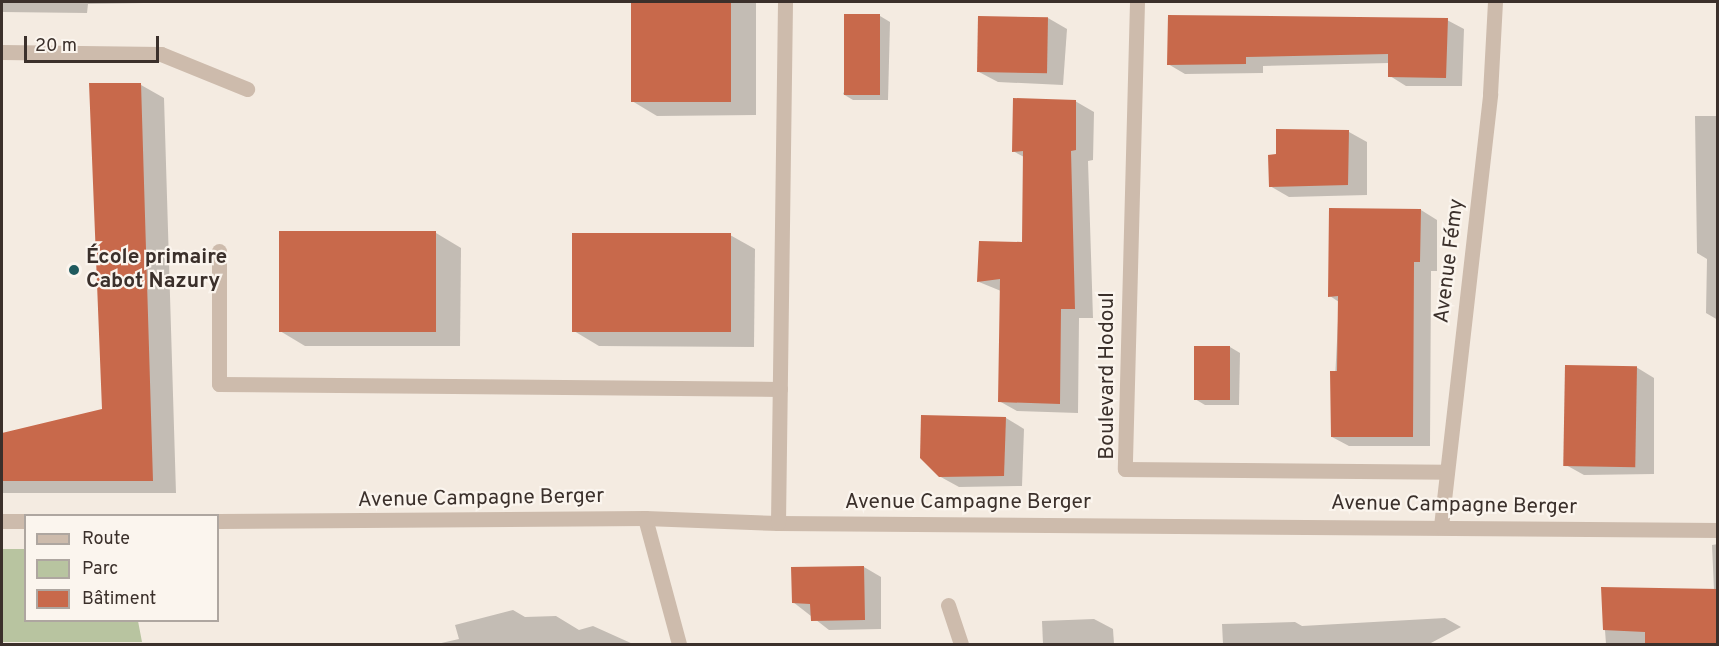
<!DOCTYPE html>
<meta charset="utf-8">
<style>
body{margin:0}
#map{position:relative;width:1719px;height:646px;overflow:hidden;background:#f4ebe1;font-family:Overpass,sans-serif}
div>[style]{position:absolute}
.green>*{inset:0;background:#b8c4a0}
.shadow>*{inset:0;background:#0003}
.building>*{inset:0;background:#c8694b;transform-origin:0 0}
.service>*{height:15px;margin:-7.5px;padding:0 7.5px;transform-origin:7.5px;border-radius:7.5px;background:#cdbbac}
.minor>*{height:15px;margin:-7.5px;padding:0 7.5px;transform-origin:7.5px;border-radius:7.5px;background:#cdbbac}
.dots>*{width:16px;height:16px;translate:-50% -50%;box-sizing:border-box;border:3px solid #fbf5ee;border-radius:50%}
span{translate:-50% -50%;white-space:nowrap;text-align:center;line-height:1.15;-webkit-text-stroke:4.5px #fbf5ee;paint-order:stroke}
.poi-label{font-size:21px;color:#3b302b;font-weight:700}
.left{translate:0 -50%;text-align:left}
.street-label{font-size:21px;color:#3b302b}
.frame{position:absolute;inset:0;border:3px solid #3b302b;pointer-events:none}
.legend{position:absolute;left:24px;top:514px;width:195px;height:108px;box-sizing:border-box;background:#fbf5ee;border:2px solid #aea6a0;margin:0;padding:8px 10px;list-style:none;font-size:18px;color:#3b302b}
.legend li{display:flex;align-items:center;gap:12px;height:30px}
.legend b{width:30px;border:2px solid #aea6a0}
.scale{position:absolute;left:24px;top:36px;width:135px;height:27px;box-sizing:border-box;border:3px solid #3b302b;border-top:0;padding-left:8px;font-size:18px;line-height:21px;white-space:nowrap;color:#3b302b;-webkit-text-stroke:4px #fbf5ee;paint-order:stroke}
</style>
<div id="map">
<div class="green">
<i style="clip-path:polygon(2px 549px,25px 549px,26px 620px,138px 621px,142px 642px,2px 642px)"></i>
</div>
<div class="shadow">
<i style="clip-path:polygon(2px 2px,201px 2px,88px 4px,87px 13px,2px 12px)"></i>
<i style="clip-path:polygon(632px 2px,756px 2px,756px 115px,657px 116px,632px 101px)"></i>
<i style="clip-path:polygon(880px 16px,890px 22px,888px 100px,853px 100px,843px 94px)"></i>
<i style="clip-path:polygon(1048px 18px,1067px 29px,1063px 85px,998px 82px,979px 72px)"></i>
<i style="clip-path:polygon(1447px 20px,1464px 29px,1462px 86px,1406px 86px,1390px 76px,1389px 63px,1263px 66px,1263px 73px,1185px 74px,1168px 64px)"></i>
<i style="clip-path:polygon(141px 85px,164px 98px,176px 493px,2px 493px,2px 434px,103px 410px)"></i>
<i style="clip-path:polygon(1075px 101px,1094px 112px,1093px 160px,1088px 161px,1093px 318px,1079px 318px,1078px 413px,1017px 411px,999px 401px,1001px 291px,979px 282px,1024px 243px,1024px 157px,1013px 151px)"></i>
<i style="clip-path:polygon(1695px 116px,1718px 116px,1718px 320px,1706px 313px,1707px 259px,1697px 253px)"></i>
<i style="clip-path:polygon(1349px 132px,1367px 142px,1367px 195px,1289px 197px,1270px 186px)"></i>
<i style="clip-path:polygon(1421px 210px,1437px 220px,1437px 271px,1431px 271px,1430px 446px,1349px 446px,1332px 437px,1339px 302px,1330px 296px)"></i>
<i style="clip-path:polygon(436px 233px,461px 248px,460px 346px,305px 346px,280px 331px)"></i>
<i style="clip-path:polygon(730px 235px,755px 249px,754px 347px,599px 346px,574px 331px)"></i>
<i style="clip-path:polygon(1230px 347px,1240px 353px,1239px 405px,1205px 405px,1195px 399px)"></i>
<i style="clip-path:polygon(1636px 367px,1654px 378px,1654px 474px,1584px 475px,1566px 465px)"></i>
<i style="clip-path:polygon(1006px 418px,1024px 429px,1022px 486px,959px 487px,939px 476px)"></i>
<i style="clip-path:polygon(1718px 544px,1718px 644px,1606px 644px,1602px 589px,1714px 590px,1712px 545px)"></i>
<i style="clip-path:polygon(864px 567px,881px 577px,881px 629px,829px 630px,793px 602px)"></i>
<i style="clip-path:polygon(513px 610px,525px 617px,556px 616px,579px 630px,593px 626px,633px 644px,437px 644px,459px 639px,455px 625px)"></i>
<i style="clip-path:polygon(1445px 618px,1461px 627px,1429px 644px,1223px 644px,1222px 624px,1295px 622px,1302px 626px)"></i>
<i style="clip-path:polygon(1094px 619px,1113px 629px,1114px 644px,1043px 644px,1042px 621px)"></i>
</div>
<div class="building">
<i style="left:631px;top:2px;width:100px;height:100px"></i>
<i style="left:844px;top:14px;width:36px;height:81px"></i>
<i style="clip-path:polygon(1168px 15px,1448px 18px,1446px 78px,1388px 77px,1388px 54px,1246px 57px,1246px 64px,1167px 65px)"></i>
<i style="left:978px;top:16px;width:70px;height:56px;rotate:1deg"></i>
<i style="clip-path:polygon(89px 83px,141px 83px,153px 481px,2px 481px,2px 433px,102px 409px)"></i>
<i style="clip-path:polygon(1013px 98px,1076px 100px,1076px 150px,1071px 151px,1075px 309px,1061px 309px,1060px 404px,998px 402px,1000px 279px,977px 282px,979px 241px,1022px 242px,1023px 151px,1012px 152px)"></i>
<i style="clip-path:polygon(1276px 129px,1349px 130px,1348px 185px,1269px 187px,1268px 155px,1276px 154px)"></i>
<i style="clip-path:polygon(1329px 208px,1421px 209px,1420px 262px,1414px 262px,1413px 437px,1331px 437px,1330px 371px,1337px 371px,1338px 296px,1328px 297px)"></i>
<i style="left:279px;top:231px;width:157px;height:101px"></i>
<i style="left:572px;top:233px;width:159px;height:99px"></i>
<i style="left:1194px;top:346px;width:36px;height:54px"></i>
<i style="left:1565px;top:365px;width:72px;height:101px;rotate:1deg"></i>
<i style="clip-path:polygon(921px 415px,1006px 417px,1004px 476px,939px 477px,920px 458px)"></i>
<i style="clip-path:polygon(864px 566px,865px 620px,811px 621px,810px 604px,792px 603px,791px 567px)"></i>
<i style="clip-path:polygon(1601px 587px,1718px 589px,1718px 645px,1645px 645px,1645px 632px,1603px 630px)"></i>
</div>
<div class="service">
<i style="left:645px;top:518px;width:131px;rotate:74.9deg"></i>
</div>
<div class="minor">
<i style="left:1137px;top:2px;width:467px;rotate:91.5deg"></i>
<i style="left:1125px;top:469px;width:322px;rotate:0.5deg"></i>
<i style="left:2px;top:52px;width:159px;rotate:0.7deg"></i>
<i style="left:161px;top:54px;width:93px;rotate:22.1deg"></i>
<i style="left:219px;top:251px;width:133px;rotate:90deg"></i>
<i style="left:219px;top:384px;width:561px;rotate:0.51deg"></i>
<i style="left:2px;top:521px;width:24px"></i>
<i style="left:218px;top:521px;width:427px;rotate:-0.4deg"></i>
<i style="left:645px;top:518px;width:133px;rotate:2.2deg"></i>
<i style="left:778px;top:523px;width:940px;rotate:0.43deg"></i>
<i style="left:778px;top:523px;width:521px;rotate:-89.23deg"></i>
<i style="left:1441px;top:526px;width:435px;rotate:-83.5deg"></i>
<i style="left:1490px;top:94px;width:92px;rotate:-86.9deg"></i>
<i style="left:948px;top:605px;width:41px;rotate:71.6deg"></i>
</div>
<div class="dots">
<i style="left:74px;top:270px;background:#1f5a5e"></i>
</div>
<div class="poi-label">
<span class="left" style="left:86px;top:270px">École primaire<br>Cabot Nazury</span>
</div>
<div class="street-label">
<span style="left:1450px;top:261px;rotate:-83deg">Avenue Fémy</span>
<span style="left:1108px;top:376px;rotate:-90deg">Boulevard Hodoul</span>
<span style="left:481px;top:499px;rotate:-1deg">Avenue Campagne Berger</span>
<span style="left:968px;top:503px">Avenue Campagne Berger</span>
<span style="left:1454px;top:506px;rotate:1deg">Avenue Campagne Berger</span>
</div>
<div class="frame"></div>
<ul class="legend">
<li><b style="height:8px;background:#cdbbac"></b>Route</li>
<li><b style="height:16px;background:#b8c4a0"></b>Parc</li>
<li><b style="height:16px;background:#c8694b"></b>Bâtiment</li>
</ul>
<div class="scale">20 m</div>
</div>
